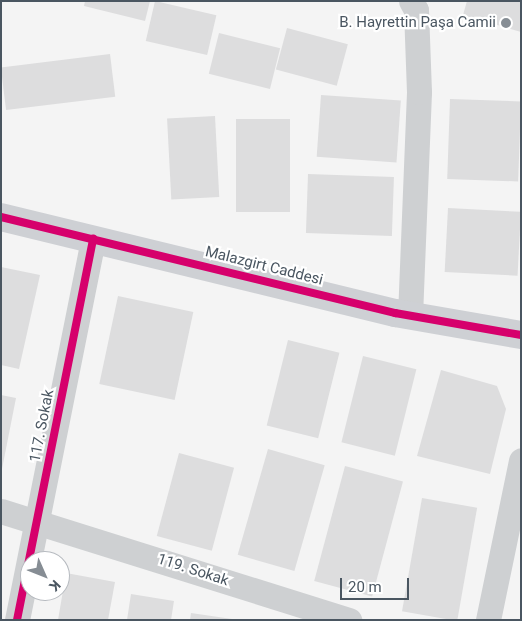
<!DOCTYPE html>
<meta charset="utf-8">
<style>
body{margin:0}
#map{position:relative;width:522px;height:621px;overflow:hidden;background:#f4f4f4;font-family:Roboto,sans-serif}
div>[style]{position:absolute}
.building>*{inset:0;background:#ddddde;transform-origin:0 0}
.street>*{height:25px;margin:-12.5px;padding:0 12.5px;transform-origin:12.5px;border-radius:12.5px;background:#ced0d2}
.secondary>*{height:28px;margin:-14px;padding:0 14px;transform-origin:14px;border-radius:14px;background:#ced0d4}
.cycleway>*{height:8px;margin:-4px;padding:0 4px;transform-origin:4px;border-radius:4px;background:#d6006c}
.dots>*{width:14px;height:14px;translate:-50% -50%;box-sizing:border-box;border:2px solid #fff;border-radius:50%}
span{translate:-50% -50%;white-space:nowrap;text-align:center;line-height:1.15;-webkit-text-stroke:4.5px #fff;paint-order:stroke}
.poi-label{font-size:15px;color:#4a5661}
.right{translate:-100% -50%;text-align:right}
.street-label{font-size:15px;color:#4a5661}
.frame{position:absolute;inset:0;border:2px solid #4a5661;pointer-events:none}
.north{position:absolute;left:20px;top:551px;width:50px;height:50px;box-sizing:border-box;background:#fff;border:1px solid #b7bbc0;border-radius:50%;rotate:134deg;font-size:14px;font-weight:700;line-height:20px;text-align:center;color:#4a5661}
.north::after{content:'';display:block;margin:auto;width:18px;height:22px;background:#868d94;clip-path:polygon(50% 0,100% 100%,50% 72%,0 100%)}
.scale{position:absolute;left:340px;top:578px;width:69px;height:22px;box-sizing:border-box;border:2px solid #4a5661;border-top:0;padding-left:6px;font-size:15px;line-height:18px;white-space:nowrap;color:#4a5661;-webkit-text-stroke:4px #fff;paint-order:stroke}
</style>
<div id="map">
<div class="building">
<i style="clip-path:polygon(85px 1px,150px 1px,145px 21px,84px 6px)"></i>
<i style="left:155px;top:1px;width:63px;height:41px;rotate:13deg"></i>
<i style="clip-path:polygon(467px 1px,521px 1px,521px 32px,463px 15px)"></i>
<i style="left:287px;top:28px;width:63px;height:43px;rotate:15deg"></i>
<i style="left:219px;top:33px;width:63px;height:42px;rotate:14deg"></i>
<i style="left:110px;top:54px;width:43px;height:110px;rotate:83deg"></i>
<i style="left:321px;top:95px;width:80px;height:62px;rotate:4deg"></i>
<i style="left:450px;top:99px;width:71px;height:80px;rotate:2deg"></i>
<i style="left:215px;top:116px;width:81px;height:48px;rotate:87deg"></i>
<i style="left:236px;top:119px;width:54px;height:93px"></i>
<i style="left:308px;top:174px;width:86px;height:59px;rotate:2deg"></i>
<i style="left:448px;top:208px;width:73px;height:64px;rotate:3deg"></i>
<i style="clip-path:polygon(1px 267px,40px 275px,19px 369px,1px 365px)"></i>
<i style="left:118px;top:296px;width:77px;height:90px;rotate:12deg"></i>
<i style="left:288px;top:340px;width:53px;height:88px;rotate:14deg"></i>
<i style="left:363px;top:356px;width:55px;height:89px;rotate:14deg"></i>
<i style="clip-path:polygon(441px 370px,497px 386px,506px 409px,490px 474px,417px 456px)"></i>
<i style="clip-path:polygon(1px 395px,16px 398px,2px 469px,1px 469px)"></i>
<i style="left:268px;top:449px;width:59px;height:110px;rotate:16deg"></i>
<i style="left:179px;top:453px;width:57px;height:86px;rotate:15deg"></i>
<i style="left:345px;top:466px;width:60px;height:119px;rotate:15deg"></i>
<i style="left:422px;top:498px;width:56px;height:115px;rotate:10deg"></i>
<i style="clip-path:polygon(66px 573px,115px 582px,108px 620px,58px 620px)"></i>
<i style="clip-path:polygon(131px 594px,174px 601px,171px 620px,127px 620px)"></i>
<i style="clip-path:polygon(191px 613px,232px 619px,232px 620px,190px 620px)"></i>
</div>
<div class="street">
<i style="left:410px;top:316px;width:224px;rotate:-87.7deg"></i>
<i style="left:419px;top:92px;width:82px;rotate:-92.1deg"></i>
<i style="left:416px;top:10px;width:10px;rotate:-119deg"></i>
<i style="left:1px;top:511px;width:365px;rotate:17.4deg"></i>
<i style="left:17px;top:620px;width:389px;rotate:-78.7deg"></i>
<i style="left:488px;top:620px;width:163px;rotate:-78.3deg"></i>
</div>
<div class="secondary">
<i style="left:1px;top:217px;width:406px;rotate:13.7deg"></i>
<i style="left:395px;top:313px;width:128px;rotate:9.9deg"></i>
</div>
<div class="cycleway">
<i style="left:1px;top:217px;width:406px;rotate:13.7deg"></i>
<i style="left:395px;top:313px;width:128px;rotate:9.9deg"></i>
<i style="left:17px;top:620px;width:389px;rotate:-78.7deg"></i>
</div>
<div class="dots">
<i style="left:506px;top:23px;background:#868d94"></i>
</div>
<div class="poi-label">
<span class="right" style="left:496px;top:23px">B. Hayrettin Paşa Camii</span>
</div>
<div class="street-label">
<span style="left:264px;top:266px;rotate:14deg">Malazgirt Caddesi</span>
<span style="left:42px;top:426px;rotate:-79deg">117. Sokak</span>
<span style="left:193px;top:570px;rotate:18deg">119. Sokak</span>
</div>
<div class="frame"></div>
<div class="north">K</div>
<div class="scale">20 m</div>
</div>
